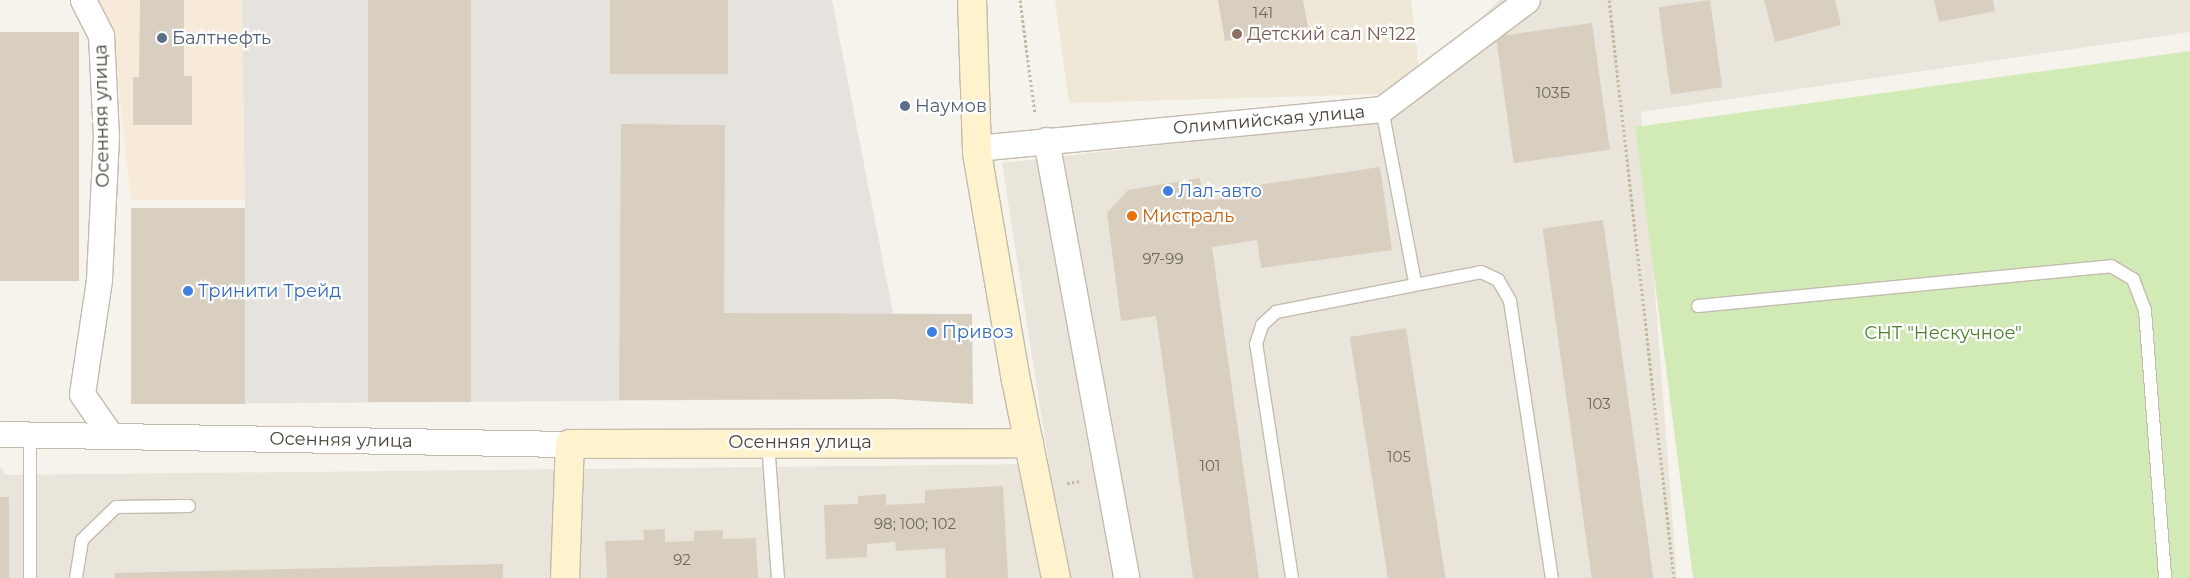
<!DOCTYPE html>
<meta charset="utf-8">
<style>
body{margin:0}
#map{position:relative;width:2190px;height:578px;overflow:hidden;background:#f6f3ec;font-family:Montserrat,sans-serif}
div>[style]{position:absolute}
.residential>*{inset:0;background:#eae5da}
.commercial>*{inset:0;background:#f7ead8}
.industrial>*{inset:0;background:#e6e2dd}
.education>*{inset:0;background:#efe8d6}
.green>*{inset:0;background:#d2eab5}
.building>*{inset:0;background:#d8cfc1;transform-origin:0 0}
.path>*{height:3px;margin-top:-1.5px;transform-origin:0;background:repeating-linear-gradient(90deg,#c4b79f 0 2.5px,transparent 0 5px)}
.roads{filter:drop-shadow(1px 0 #c2bbae) drop-shadow(-1px 0 #c2bbae) drop-shadow(0 1px #c2bbae) drop-shadow(0 -1px #c2bbae)}
.lane>*{height:12px;margin:-6px;padding:0 6px;transform-origin:6px;border-radius:6px;background:#fff}
.street>*{height:25px;margin:-12.5px;padding:0 12.5px;transform-origin:12.5px;border-radius:12.5px;background:#fff}
.secondary>*{height:28px;margin:-14px;padding:0 14px;transform-origin:14px;border-radius:14px;background:#fff3cd}
.dots>*{width:14px;height:14px;translate:-50% -50%;box-sizing:border-box;border:2px solid #fff;border-radius:50%}
span{translate:-50% -50%;white-space:nowrap;text-align:center;line-height:1.15;-webkit-text-stroke:4.5px #fff;paint-order:stroke}
.number-label{font-size:15px;color:#6e675b}
.number-label span{-webkit-text-stroke-width:0}
.education-label{font-size:18px;color:#785e54}
.left{translate:0 -50%;text-align:left}
.service-label{font-size:18px;color:#4e5e75}
.street-label{font-size:18px;color:#4b4439}
.shop-label{font-size:18px;color:#366cbe}
.food-label{font-size:18px;color:#c56008}
.park-label{font-size:18px;color:#4a7f2a}
</style>
<div id="map">
<div class="residential">
<i style="clip-path:polygon(1499px 0,2190px 0,2190px 32px,1641px 112px,1677px 578px,0 578px,0 466px,6px 475px,1049px 464px,1002px 163px,1381px 120px)"></i>
</div>
<div class="commercial">
<i style="clip-path:polygon(92px 0,242px 0,245px 200px,131px 200px,113px 38px)"></i>
</div>
<div class="industrial">
<i style="clip-path:polygon(242px 0,832px 0,893px 313px,893px 399px,131px 404px,131px 208px,245px 208px)"></i>
</div>
<div class="education">
<i style="clip-path:polygon(1055px 0,1411px 0,1419px 68px,1383px 94px,1069px 103px)"></i>
</div>
<div class="green">
<i style="clip-path:polygon(2190px 51px,2190px 578px,1693px 578px,1635px 127px)"></i>
</div>
<div class="building">
<i style="clip-path:polygon(140px 0,184px 0,184px 76px,192px 76px,192px 125px,133px 125px,133px 77px,139px 77px)"></i>
<i style="left:368px;top:0;width:103px;height:402px"></i>
<i style="left:610px;top:0;width:118px;height:74px"></i>
<i style="clip-path:polygon(1218px 0,1303px 0,1308px 27px,1225px 41px)"></i>
<i style="left:1710px;top:0;width:88px;height:52px;rotate:82deg"></i>
<i style="clip-path:polygon(1764px 0,1835px 0,1841px 25px,1775px 42px)"></i>
<i style="clip-path:polygon(1934px 0,1993px 0,1995px 11px,1939px 22px)"></i>
<i style="left:1592px;top:23px;width:128px;height:97px;rotate:82deg"></i>
<i style="left:0;top:32px;width:79px;height:249px"></i>
<i style="clip-path:polygon(621px 124px,725px 125px,724px 313px,972px 314px,973px 404px,893px 399px,619px 400px)"></i>
<i style="clip-path:polygon(1380px 167px,1392px 250px,1261px 268px,1257px 240px,1212px 247px,1259px 578px,1193px 578px,1156px 316px,1121px 321px,1107px 213px,1128px 190px,1200px 178px,1203px 198px,1218px 200px,1231px 189px)"></i>
<i style="left:131px;top:208px;width:114px;height:196px"></i>
<i style="left:1603px;top:220px;width:362px;height:61px;rotate:82deg"></i>
<i style="left:1406px;top:328px;width:253px;height:57px;rotate:81deg"></i>
<i style="clip-path:polygon(1003px 486px,1008px 578px,946px 578px,945px 548px,896px 551px,895px 542px,867px 544px,867px 557px,826px 559px,824px 505px,858px 504px,858px 496px,886px 494px,886px 505px,925px 503px,925px 490px)"></i>
<i style="left:0;top:497px;width:9px;height:81px"></i>
<i style="clip-path:polygon(665px 529px,665px 542px,694px 541px,694px 531px,723px 530px,723px 539px,756px 538px,758px 578px,607px 578px,605px 541px,644px 540px,643px 530px)"></i>
<i style="clip-path:polygon(503px 564px,503px 578px,115px 578px,115px 573px)"></i>
</div>
<div class="path">
<i style="left:1020px;top:0;width:115px;rotate:82.5deg"></i>
<i style="left:1609px;top:0;width:582px;rotate:83.58deg"></i>
<i style="left:1067px;top:483px;width:13px;rotate:-9deg"></i>
</div>
<div class="roads">
<div class="lane">
<i style="left:1382px;top:109px;width:176px;rotate:79.2deg"></i>
<i style="left:1698px;top:306px;width:415px;rotate:-5.5deg"></i>
<i style="left:2111px;top:266px;width:26px;rotate:31deg"></i>
<i style="left:2133px;top:279px;width:33px;rotate:69deg"></i>
<i style="left:2145px;top:310px;width:269px;rotate:85.7deg"></i>
<i style="left:30px;top:434px;width:144px;rotate:90deg"></i>
<i style="left:768px;top:443px;width:135px;rotate:85.8deg"></i>
<i style="left:76px;top:578px;width:38px;rotate:-81deg"></i>
<i style="left:82px;top:540px;width:47px;rotate:-44.1deg"></i>
<i style="left:116px;top:507px;width:73px;rotate:-0.8deg"></i>
<i style="left:1292px;top:578px;width:237px;rotate:-98.7deg"></i>
<i style="left:1256px;top:344px;width:20px;rotate:-72deg"></i>
<i style="left:1262px;top:325px;width:19px;rotate:-43deg"></i>
<i style="left:1276px;top:312px;width:209px;rotate:-11deg"></i>
<i style="left:1481px;top:272px;width:19px;rotate:25deg"></i>
<i style="left:1498px;top:280px;width:24px;rotate:60deg"></i>
<i style="left:1510px;top:301px;width:280px;rotate:81.4deg"></i>
</div>
<div class="street">
<i style="left:83px;top:0;width:39px;rotate:63deg"></i>
<i style="left:101px;top:35px;width:101px;rotate:87.2deg"></i>
<i style="left:106px;top:136px;width:144px;rotate:92.8deg"></i>
<i style="left:99px;top:280px;width:115px;rotate:98.5deg"></i>
<i style="left:82px;top:394px;width:51px;rotate:55.4deg"></i>
<i style="left:1046px;top:140px;width:445px;rotate:79.6deg"></i>
<i style="left:976px;top:148px;width:408px;rotate:-5.5deg"></i>
<i style="left:1382px;top:109px;width:181px;rotate:-36.9deg"></i>
<i style="left:0;top:434px;width:570px;rotate:1.01deg"></i>
</div>
<div class="secondary">
<i style="left:972px;top:0;width:153px;rotate:88.1deg"></i>
<i style="left:977px;top:153px;width:230px;rotate:80.3deg"></i>
<i style="left:1016px;top:380px;width:202px;rotate:78.6deg"></i>
<i style="left:565px;top:578px;width:134px;rotate:-87.9deg"></i>
<i style="left:570px;top:444px;width:459px;rotate:-0.1deg"></i>
</div>
</div>
<div class="dots">
<i style="left:1237px;top:34px;background:#8d6e63"></i>
<i style="left:162px;top:38px;background:#5c6f8a"></i>
<i style="left:905px;top:106px;background:#5c6f8a"></i>
<i style="left:1168px;top:191px;background:#3f7fe0"></i>
<i style="left:1132px;top:216px;background:#e8710a"></i>
<i style="left:188px;top:291px;background:#3f7fe0"></i>
<i style="left:932px;top:332px;background:#3f7fe0"></i>
</div>
<div class="number-label">
<span style="left:1263px;top:13px">141</span>
<span style="left:1553px;top:93px">103Б</span>
<span style="left:1163px;top:259px">97-99</span>
<span style="left:1599px;top:404px">103</span>
<span style="left:1399px;top:457px">105</span>
<span style="left:1210px;top:466px">101</span>
<span style="left:915px;top:524px">98; 100; 102</span>
<span style="left:682px;top:560px">92</span>
</div>
<div class="education-label">
<span class="left" style="left:1247px;top:34px">Детский сал №122</span>
</div>
<div class="service-label">
<span class="left" style="left:172px;top:38px">Балтнефть</span>
<span class="left" style="left:915px;top:106px">Наумов</span>
</div>
<div class="street-label">
<span style="left:102px;top:116px;rotate:-91deg">Осенняя улица</span>
<span style="left:1269px;top:120px;rotate:-5deg">Олимпийская улица</span>
<span style="left:341px;top:440px;rotate:1deg">Осенняя улица</span>
<span style="left:800px;top:442px">Осенняя улица</span>
</div>
<div class="shop-label">
<span class="left" style="left:1178px;top:191px">Лал-авто</span>
<span class="left" style="left:198px;top:291px">Тринити Трейд</span>
<span class="left" style="left:942px;top:332px">Привоз</span>
</div>
<div class="food-label">
<span class="left" style="left:1142px;top:216px">Мистраль</span>
</div>
<div class="park-label">
<span style="left:1943px;top:333px">СНТ "Нескучное"</span>
</div>
</div>
